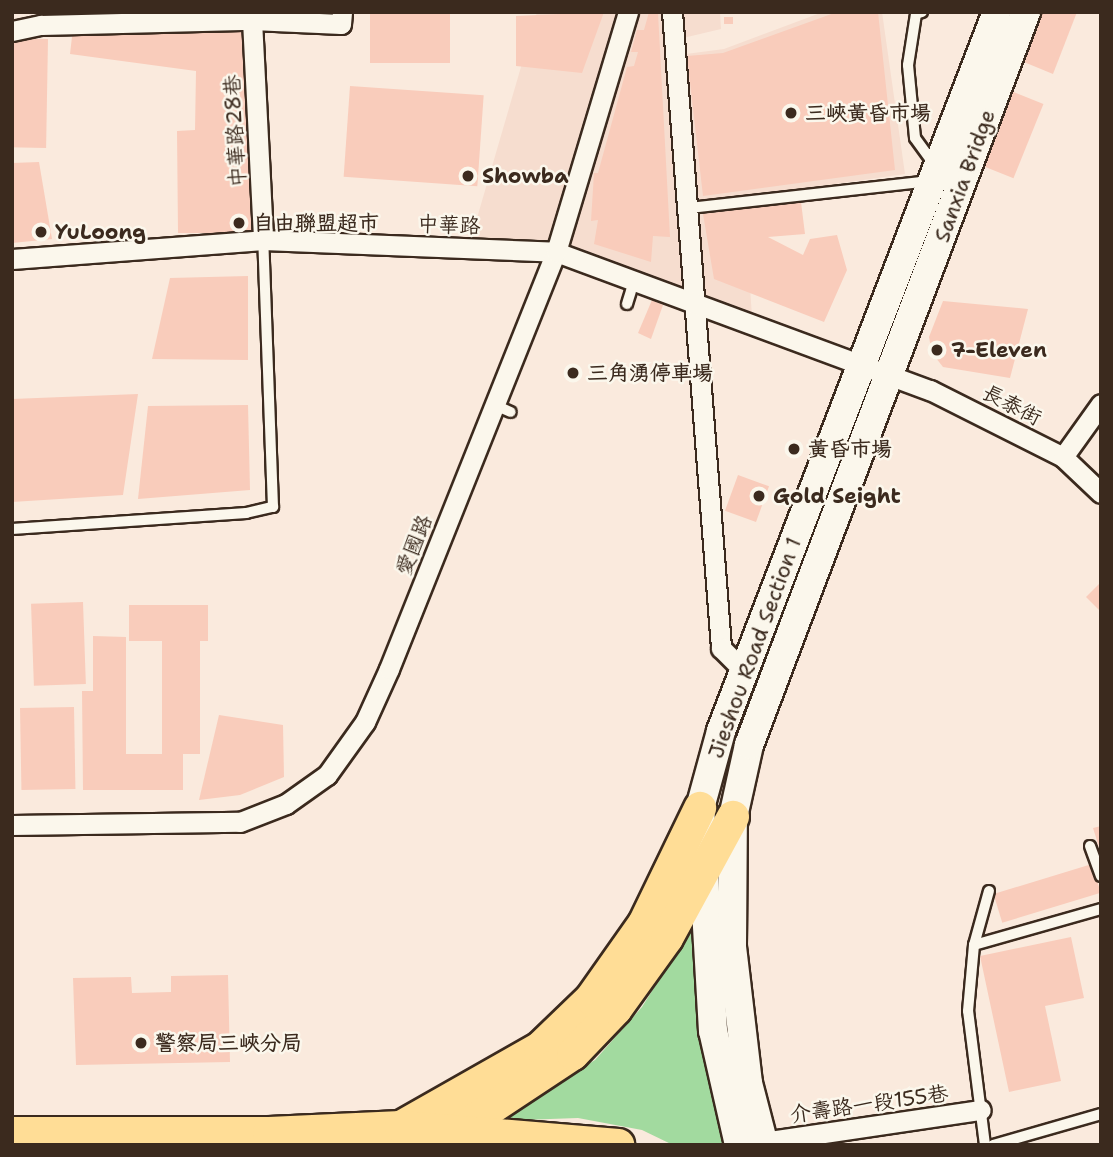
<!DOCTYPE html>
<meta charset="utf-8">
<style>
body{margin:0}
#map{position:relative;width:1113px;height:1157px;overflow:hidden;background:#faeadd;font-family:"Shantell Sans","LXGW WenKai TC",sans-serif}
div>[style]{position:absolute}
.built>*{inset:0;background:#f6ddcf}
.green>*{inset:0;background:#a2da9f}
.building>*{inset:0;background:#f9ccbb;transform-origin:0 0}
.roads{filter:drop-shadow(2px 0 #3b2a1e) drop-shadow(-2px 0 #3b2a1e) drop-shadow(0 2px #3b2a1e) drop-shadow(0 -2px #3b2a1e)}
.service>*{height:10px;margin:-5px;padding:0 5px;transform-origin:5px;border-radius:5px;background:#fbf7ec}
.minor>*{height:19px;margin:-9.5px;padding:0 9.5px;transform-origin:9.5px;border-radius:9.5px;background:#fbf7ec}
.secondary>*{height:28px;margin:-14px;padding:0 14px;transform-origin:14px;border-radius:14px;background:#fbf7ec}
.primary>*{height:32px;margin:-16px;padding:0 16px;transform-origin:16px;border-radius:16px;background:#ffdd96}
.dots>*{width:19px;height:19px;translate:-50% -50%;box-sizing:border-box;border:4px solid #fbf7ec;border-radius:50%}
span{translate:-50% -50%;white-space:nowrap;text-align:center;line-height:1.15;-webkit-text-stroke:5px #fbf7ec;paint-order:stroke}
.poi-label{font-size:21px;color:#3b2a1e;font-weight:700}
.left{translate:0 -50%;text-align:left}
.street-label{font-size:21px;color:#3b2a1e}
.frame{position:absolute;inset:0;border:14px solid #3b2a1e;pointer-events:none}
</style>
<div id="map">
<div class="built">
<i style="clip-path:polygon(537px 12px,720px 12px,721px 29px,683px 38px,686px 54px,724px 49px,823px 12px,882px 12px,905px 174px,744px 197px,752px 317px,552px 244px,470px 242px)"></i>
</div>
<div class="green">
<i style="clip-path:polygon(693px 925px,701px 1044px,728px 1145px,673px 1145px,642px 1130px,578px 1118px,496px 1121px,595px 1060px,642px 1007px)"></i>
</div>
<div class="building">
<i style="left:370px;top:12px;width:80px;height:51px"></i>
<i style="clip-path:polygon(604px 12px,582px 73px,516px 66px,516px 16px)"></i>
<i style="clip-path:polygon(649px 12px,658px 13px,670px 237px,653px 236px,651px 262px,594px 244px,598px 220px,591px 221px,594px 173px,598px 173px,627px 67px,634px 66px,638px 52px,631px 52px,637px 30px,644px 30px)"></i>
<i style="clip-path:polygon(837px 12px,878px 12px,895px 170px,703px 196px,687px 56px,723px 53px)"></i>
<i style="clip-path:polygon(1037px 12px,1077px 12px,1053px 74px,1019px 60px)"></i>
<i style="left:724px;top:17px;width:9px;height:7px"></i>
<i style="clip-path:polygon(73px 28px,245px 28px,252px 233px,178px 233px,177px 131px,195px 130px,196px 71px,70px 54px)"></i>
<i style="left:48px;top:39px;width:109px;height:37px;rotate:91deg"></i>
<i style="left:350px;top:86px;width:134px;height:91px;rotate:4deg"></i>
<i style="left:1011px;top:91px;width:35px;height:80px;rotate:22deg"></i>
<i style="clip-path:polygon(39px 162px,52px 239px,12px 243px,12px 163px)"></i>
<i style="clip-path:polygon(801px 202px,805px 234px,768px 237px,803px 255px,810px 239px,837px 235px,847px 270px,824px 322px,714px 279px,703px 214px)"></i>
<i style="clip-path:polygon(248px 276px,248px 360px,152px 359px,170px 278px)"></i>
<i style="clip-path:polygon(652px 300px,663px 305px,651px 339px,638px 333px)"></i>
<i style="clip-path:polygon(943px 301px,1028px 309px,1010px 378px,943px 367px,932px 353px,929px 337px)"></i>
<i style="clip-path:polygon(138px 394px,123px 495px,12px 502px,12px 399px)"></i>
<i style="clip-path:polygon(248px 405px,250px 490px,138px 499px,148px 406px)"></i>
<i style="left:738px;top:475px;width:33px;height:38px;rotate:20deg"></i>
<i style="clip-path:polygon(1101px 582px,1101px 612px,1086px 597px)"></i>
<i style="left:83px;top:602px;width:82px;height:52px;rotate:88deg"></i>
<i style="clip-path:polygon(129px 605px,208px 605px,208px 641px,200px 641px,200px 754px,183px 754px,183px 790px,83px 790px,82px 691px,93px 691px,93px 636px,126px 637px,126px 754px,162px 754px,162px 641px,129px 641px)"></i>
<i style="left:74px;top:707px;width:82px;height:54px;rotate:89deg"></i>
<i style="clip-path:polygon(219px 715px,283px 725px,284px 777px,240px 795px,199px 800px)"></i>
<i style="clip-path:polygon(1101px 826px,1101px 850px,1100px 850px,1093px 828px)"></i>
<i style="left:1092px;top:864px;width:30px;height:103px;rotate:73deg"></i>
<i style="clip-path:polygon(1071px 937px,1084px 998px,1045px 1006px,1061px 1081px,1009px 1092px,980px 956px)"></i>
<i style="clip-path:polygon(228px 975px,230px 1062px,76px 1065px,73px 978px,131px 977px,132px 993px,171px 992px,171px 976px)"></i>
</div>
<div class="roads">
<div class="service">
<i style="left:922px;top:12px;width:6px;rotate:162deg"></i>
<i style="left:916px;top:14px;width:52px;rotate:98.9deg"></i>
<i style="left:908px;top:65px;width:73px;rotate:84.5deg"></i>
<i style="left:915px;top:138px;width:31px;rotate:54deg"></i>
<i style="left:690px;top:208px;width:241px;rotate:-6.4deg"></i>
<i style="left:627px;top:304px;width:24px;rotate:-73deg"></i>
<i style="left:495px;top:405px;width:17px;rotate:24deg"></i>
<i style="left:12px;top:529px;width:235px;rotate:-3.9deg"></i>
<i style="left:246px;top:513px;width:28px;rotate:-13deg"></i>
<i style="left:273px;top:507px;width:267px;rotate:-92.1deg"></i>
<i style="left:1090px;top:846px;width:32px;rotate:70deg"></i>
<i style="left:974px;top:945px;width:132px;rotate:-15.8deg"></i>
<i style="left:985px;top:1145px;width:135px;rotate:-97.2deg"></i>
<i style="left:968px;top:1011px;width:66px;rotate:-84.8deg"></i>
<i style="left:974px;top:945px;width:56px;rotate:-74.5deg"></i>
<i style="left:993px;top:1145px;width:112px;rotate:-16deg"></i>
</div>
<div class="minor">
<i style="left:672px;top:12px;width:638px;rotate:85.59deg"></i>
<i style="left:721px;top:648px;width:33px;rotate:45deg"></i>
<i style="left:252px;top:20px;width:220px;rotate:87.1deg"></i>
<i style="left:12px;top:31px;width:30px;rotate:-12deg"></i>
<i style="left:41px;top:25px;width:211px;rotate:-1.4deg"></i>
<i style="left:252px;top:20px;width:89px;rotate:2.6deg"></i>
<i style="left:341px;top:24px;width:12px;rotate:-85deg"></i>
<i style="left:12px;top:259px;width:252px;rotate:-4.3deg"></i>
<i style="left:263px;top:240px;width:293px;rotate:2.3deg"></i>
<i style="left:556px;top:252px;width:399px;rotate:20.3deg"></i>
<i style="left:930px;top:390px;width:149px;rotate:26.7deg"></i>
<i style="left:1063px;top:457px;width:52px;rotate:43.5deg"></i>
<i style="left:1063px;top:457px;width:65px;rotate:-54.4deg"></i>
<i style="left:12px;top:825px;width:228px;rotate:-0.8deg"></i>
<i style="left:240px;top:822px;width:49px;rotate:-21.4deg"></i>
<i style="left:286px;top:804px;width:50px;rotate:-35.3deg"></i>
<i style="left:327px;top:775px;width:65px;rotate:-54.4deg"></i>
<i style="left:365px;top:722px;width:58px;rotate:-65.6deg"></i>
<i style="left:389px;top:669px;width:449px;rotate:-68.2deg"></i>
<i style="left:556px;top:252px;width:251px;rotate:-73.3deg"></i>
<i style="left:763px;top:1142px;width:220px;rotate:-8.4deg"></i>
</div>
<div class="secondary">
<i style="left:739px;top:1145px;width:117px;rotate:-102.8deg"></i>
<i style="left:713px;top:1031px;width:223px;rotate:-93.3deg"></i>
<i style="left:700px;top:808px;width:80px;rotate:-74.7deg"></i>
<i style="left:721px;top:731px;width:770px;rotate:-69deg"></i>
<i style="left:764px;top:1145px;width:64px;rotate:-104.5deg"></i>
<i style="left:748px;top:1083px;width:138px;rotate:-96.7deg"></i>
<i style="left:732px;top:946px;width:129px;rotate:-89.6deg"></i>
<i style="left:733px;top:817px;width:74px;rotate:-77.5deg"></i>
<i style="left:749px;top:745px;width:784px;rotate:-69.3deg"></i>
</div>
<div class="primary">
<i style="left:401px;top:1127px;width:160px;rotate:-29.6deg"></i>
<i style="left:540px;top:1048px;width:71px;rotate:-43.9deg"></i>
<i style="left:591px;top:999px;width:92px;rotate:-54.8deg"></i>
<i style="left:644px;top:924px;width:129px;rotate:-64.2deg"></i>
<i style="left:455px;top:1132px;width:141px;rotate:-33.5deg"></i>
<i style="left:573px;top:1054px;width:62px;rotate:-46.3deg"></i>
<i style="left:616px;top:1009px;width:87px;rotate:-54.3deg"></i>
<i style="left:667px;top:938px;width:138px;rotate:-61.4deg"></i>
<i style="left:12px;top:1133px;width:257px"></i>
<i style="left:269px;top:1133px;width:132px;rotate:-2.6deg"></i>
<i style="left:401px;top:1127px;width:218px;rotate:4.7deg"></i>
</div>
</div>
<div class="dots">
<i style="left:791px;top:113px;background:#3b2a1e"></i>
<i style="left:468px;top:176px;background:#3b2a1e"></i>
<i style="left:239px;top:223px;background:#3b2a1e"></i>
<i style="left:41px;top:232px;background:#3b2a1e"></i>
<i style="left:937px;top:350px;background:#3b2a1e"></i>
<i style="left:573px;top:373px;background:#3b2a1e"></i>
<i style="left:794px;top:449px;background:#3b2a1e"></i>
<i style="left:759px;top:496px;background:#3b2a1e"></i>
<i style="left:141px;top:1043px;background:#3b2a1e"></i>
</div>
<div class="poi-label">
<span class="left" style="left:805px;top:113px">三峽黃昏市場</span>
<span class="left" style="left:482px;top:176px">Showba</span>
<span class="left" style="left:253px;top:223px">自由聯盟超市</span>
<span class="left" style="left:55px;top:232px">YuLoong</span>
<span class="left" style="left:951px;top:350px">7-Eleven</span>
<span class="left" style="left:587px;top:373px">三角湧停車場</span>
<span class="left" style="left:808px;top:449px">黃昏市場</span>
<span class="left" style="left:773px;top:496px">Gold Seight</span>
<span class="left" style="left:155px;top:1043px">警察局三峽分局</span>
</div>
<div class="street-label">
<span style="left:235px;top:131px;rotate:-93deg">中華路28巷</span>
<span style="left:965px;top:176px;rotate:-70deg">Sanxia Bridge</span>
<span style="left:449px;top:225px;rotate:2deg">中華路</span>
<span style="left:1012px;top:405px;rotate:27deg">長泰街</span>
<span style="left:414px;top:545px;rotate:-68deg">愛國路</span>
<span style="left:755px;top:648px;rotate:-70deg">Jieshou Road Section 1</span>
<span style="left:869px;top:1104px;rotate:-8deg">介壽路一段155巷</span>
</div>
<div class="frame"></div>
</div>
